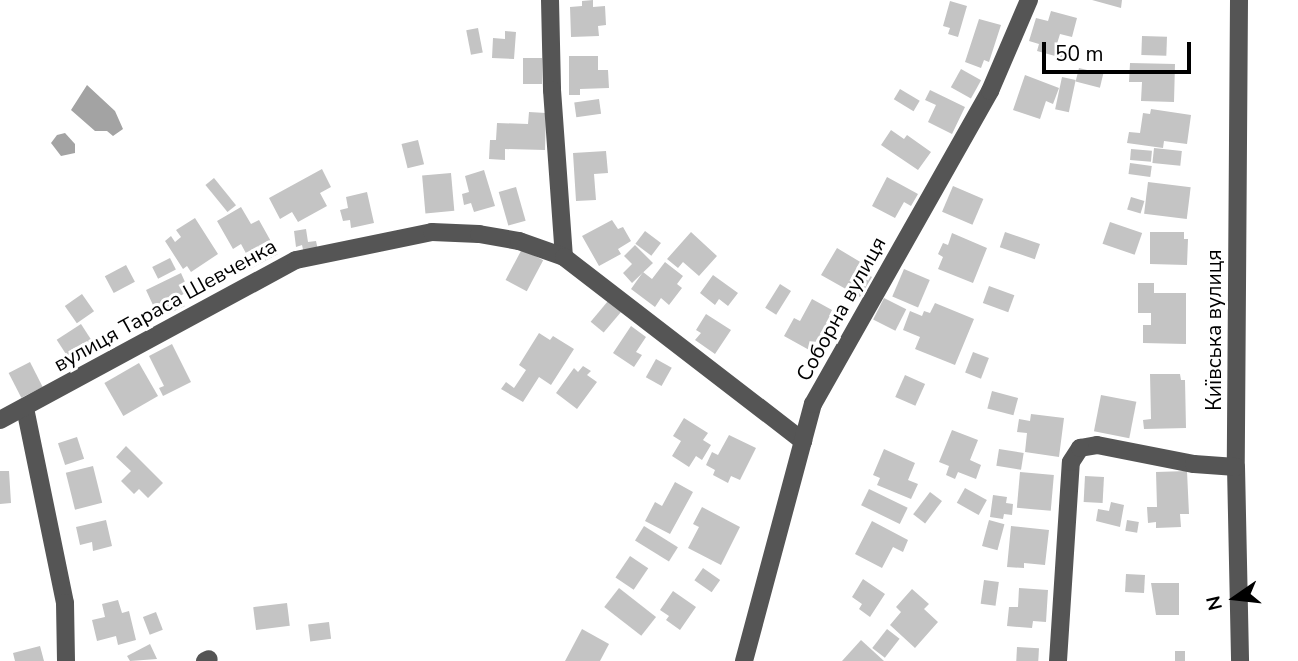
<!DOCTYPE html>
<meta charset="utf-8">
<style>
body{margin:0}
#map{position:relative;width:1298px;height:661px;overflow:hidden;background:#fff;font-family:"Nunito Sans",sans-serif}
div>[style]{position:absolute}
.water>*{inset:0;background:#a3a3a3}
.building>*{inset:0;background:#c4c4c4;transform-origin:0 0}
.minor>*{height:18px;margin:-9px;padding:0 9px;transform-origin:9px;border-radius:9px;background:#555}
span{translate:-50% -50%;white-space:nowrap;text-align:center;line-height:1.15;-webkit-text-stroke:6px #fff;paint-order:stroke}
.street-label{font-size:21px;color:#000}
.north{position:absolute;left:1200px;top:563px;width:70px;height:70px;-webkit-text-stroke:5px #fff;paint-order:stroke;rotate:256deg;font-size:19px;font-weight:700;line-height:28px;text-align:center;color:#000}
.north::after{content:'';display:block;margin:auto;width:24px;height:32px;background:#000;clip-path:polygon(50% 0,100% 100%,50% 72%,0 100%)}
.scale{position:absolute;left:1042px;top:42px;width:149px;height:32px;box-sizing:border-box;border:4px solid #000;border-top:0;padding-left:9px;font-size:21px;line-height:24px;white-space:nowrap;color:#000;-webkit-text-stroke:5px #fff;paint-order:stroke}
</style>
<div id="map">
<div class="water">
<i style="clip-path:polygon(87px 85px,115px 111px,123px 129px,113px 136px,107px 131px,95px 131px,71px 110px)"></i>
<i style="clip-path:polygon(65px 133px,75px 144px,75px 153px,61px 156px,51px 143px,57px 135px)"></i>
</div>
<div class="building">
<i style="clip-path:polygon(593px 0,593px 7px,605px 6px,606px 25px,598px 26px,599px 36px,571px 37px,570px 7px,582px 6px,582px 1px)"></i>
<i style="clip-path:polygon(1092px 0,1122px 0,1121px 8px)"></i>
<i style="clip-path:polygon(950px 1px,967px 6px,958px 37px,948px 34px,950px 28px,943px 26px)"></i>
<i style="clip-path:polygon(1051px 11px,1077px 18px,1072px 37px,1060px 34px,1056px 47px,1069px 50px,1066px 59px,1037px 51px,1039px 44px,1029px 41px,1036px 18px,1048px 21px)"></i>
<i style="clip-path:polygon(979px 19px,1001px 25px,989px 62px,984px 60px,981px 68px,965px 62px)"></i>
<i style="left:478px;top:28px;width:25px;height:12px;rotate:79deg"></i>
<i style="clip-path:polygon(505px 31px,516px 32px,514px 59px,492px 58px,493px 38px,505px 39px)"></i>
<i style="left:1142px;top:36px;width:25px;height:19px;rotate:2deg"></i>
<i style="clip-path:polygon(569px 56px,598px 56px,598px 70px,608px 70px,609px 88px,580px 89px,580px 95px,569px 95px)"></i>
<i style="left:523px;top:58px;width:19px;height:26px"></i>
<i style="clip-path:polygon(1130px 63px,1175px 64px,1174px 102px,1141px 101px,1142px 82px,1129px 82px)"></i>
<i style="left:1079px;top:68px;width:25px;height:14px;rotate:14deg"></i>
<i style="left:961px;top:69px;width:23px;height:21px;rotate:29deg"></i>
<i style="clip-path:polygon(1025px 75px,1059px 88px,1053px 104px,1046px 101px,1040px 119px,1013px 110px)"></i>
<i style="left:1062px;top:77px;width:14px;height:33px;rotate:12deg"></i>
<i style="left:900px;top:89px;width:23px;height:12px;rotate:31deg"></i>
<i style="clip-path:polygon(930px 90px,965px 107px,952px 134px,928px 122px,936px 105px,925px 100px)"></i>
<i style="left:599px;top:99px;width:15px;height:25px;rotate:82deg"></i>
<i style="clip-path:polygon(1151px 109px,1191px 115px,1187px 144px,1164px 141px,1163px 148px,1127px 143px,1129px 132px,1140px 133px,1143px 113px,1150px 114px)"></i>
<i style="clip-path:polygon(529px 112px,546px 113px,545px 150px,505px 149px,505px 160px,489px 159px,490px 140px,496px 140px,497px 123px,528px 124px)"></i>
<i style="clip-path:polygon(891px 130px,904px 139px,907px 135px,931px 152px,918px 170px,881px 145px)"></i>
<i style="left:418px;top:140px;width:25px;height:17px;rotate:76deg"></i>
<i style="left:1154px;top:148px;width:28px;height:15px;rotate:6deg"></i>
<i style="left:1131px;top:149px;width:21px;height:11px;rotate:5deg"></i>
<i style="clip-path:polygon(606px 151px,608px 173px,594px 174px,596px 200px,576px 201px,573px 153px)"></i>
<i style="left:1130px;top:163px;width:22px;height:11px;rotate:8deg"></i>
<i style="clip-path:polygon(322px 169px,331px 187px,320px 193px,327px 206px,298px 222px,292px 212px,280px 219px,269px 198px)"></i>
<i style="clip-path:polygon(484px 170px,495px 206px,474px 212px,471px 203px,464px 205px,462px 194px,469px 192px,465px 176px)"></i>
<i style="left:451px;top:173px;width:38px;height:29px;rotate:85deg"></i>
<i style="clip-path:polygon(887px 177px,918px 194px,911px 206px,904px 202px,895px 218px,872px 206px)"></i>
<i style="left:214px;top:178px;width:35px;height:11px;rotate:51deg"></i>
<i style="left:1148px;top:182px;width:43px;height:32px;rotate:7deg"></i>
<i style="left:953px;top:186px;width:33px;height:28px;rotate:23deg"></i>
<i style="left:516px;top:187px;width:35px;height:18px;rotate:74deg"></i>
<i style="clip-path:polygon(367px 192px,374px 223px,351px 228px,350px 220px,343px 221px,340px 210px,348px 208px,346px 197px)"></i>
<i style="left:1131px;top:197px;width:14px;height:13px;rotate:17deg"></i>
<i style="clip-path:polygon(241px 207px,251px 224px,259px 220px,278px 254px,248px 270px,243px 260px,248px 257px,241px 244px,233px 249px,217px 221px)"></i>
<i style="clip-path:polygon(195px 218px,218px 254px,191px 272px,187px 266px,183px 269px,165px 241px,171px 236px,175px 242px,181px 237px,176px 230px)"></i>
<i style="clip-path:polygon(612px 220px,618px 229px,623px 227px,631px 241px,618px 249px,621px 254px,599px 266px,582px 236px)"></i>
<i style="left:1110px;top:222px;width:34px;height:23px;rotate:19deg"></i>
<i style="clip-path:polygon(306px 229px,308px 242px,316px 241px,318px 250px,304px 254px,302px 245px,296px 247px,294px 231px)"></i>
<i style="left:645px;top:231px;width:20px;height:16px;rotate:37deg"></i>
<i style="clip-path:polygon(691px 232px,717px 256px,699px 276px,683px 262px,678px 268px,667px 259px)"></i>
<i style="left:1005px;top:232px;width:37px;height:16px;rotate:19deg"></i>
<i style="clip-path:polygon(1150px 232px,1184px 232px,1184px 239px,1188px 239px,1187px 265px,1150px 264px)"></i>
<i style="clip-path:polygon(952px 233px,987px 248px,973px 283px,938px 269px,943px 257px,938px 254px,943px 243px,948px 245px)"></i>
<i style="clip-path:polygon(635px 245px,653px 263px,632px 283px,623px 273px,632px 264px,624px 256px)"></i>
<i style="clip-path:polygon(837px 248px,862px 263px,858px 269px,872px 277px,860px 297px,821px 275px)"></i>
<i style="left:522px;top:249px;width:24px;height:35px;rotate:28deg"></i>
<i style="left:170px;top:258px;width:13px;height:20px;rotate:63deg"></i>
<i style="clip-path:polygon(665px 262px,683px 276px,677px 284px,682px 288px,669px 305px,661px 298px,655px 307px,631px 289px,643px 272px,652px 279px)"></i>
<i style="left:126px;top:265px;width:19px;height:24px;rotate:62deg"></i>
<i style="left:904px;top:269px;width:28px;height:30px;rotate:23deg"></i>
<i style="clip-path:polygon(181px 273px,189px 291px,180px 296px,185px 306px,159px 318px,146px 290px)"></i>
<i style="clip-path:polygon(713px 275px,738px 293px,728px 306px,719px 299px,715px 305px,700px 293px)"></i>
<i style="clip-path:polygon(1138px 283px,1154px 283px,1154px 293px,1186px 293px,1186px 344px,1143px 343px,1143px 325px,1151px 325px,1151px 313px,1138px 313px)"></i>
<i style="left:780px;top:284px;width:13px;height:28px;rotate:32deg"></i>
<i style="left:989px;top:286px;width:27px;height:18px;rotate:20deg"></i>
<i style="left:82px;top:294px;width:21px;height:21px;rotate:55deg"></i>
<i style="left:884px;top:298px;width:25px;height:24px;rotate:27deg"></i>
<i style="clip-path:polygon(812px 299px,832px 310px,829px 316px,840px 323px,827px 345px,817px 339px,811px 351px,784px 336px,794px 318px,800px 321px)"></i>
<i style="left:608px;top:301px;width:17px;height:27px;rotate:40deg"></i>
<i style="clip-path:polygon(935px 303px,974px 319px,955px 365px,915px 349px,920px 337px,903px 330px,910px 311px,922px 316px,924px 311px,930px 313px)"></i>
<i style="clip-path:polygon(706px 314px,731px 330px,715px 354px,695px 340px,701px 333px,696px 330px)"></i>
<i style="left:81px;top:324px;width:30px;height:29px;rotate:57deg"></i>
<i style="clip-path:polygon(631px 326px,646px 337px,636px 352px,642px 355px,634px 367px,613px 353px)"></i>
<i style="clip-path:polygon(539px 333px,550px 340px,553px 336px,574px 349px,551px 385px,539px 377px,523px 402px,501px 389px,506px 382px,514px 388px,526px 370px,519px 365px)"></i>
<i style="clip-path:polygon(172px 344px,191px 382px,163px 396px,159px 388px,164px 386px,149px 356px)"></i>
<i style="left:973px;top:352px;width:17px;height:22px;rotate:21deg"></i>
<i style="left:656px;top:359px;width:18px;height:21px;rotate:29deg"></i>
<i style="left:30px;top:362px;width:28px;height:24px;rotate:63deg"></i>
<i style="left:139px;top:363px;width:38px;height:40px;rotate:60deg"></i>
<i style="clip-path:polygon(583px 366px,591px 371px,587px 375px,597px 382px,577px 409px,556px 393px,574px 368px,578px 372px)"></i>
<i style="clip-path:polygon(1150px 374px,1180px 374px,1181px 380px,1185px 380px,1186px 428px,1144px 429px,1143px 420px,1151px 419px)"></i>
<i style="left:905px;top:375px;width:22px;height:24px;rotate:24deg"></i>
<i style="left:992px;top:391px;width:27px;height:18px;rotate:15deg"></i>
<i style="left:1101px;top:395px;width:36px;height:37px;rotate:11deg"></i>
<i style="clip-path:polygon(1031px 414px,1064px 418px,1059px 457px,1025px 452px,1027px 433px,1017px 432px,1019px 419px,1030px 421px)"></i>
<i style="clip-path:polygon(684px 418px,708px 433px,703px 440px,711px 445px,702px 460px,696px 456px,689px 467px,672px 456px,681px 441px,673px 436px)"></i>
<i style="clip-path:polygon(952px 430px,978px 440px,970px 460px,981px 465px,976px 479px,958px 472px,955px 479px,946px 475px,949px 466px,939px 462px)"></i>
<i style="clip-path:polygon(729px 435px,756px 448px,740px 480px,731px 476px,728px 483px,713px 475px,715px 470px,706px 465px,712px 452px,718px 455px)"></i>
<i style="left:77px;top:437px;width:23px;height:20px;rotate:72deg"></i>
<i style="clip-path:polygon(126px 446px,163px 483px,148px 498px,139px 489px,134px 494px,121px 481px,131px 471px,116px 457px)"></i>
<i style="clip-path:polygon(884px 449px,915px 463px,908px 480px,918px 484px,911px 499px,877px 485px,880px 478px,873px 475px)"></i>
<i style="left:999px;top:449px;width:25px;height:17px;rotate:9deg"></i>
<i style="left:93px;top:466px;width:38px;height:28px;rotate:76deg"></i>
<i style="clip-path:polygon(0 471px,9px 471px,11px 503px,0 504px)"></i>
<i style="clip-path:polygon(1187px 471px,1189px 514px,1180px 514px,1181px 527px,1156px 528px,1156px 522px,1148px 523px,1147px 507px,1157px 507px,1156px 472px)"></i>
<i style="left:1020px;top:472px;width:34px;height:36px;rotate:5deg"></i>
<i style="left:1085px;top:476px;width:19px;height:26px;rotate:3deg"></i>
<i style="clip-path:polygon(675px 482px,693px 492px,670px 534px,645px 521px,655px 502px,662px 506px)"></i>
<i style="left:965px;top:488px;width:25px;height:17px;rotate:29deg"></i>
<i style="left:869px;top:489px;width:43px;height:18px;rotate:26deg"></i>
<i style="left:930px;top:492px;width:15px;height:28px;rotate:37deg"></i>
<i style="clip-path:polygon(993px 495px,1007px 497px,1006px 503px,1013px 504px,1012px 515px,1004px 514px,1003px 519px,990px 517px)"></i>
<i style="clip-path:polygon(1111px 502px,1124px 505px,1120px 527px,1096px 521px,1098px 509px,1109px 511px)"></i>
<i style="clip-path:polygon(702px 507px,740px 527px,721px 565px,688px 548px,699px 527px,693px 524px)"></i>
<i style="clip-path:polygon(106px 520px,112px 546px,93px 551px,92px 542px,80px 545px,76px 527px)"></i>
<i style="left:989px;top:520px;width:16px;height:27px;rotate:15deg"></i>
<i style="left:1127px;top:520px;width:12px;height:11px;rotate:9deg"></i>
<i style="clip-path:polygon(872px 521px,908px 540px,903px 552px,893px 547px,882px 568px,855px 554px)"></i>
<i style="left:644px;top:526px;width:40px;height:17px;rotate:32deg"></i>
<i style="clip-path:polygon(1011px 526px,1049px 530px,1045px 565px,1024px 563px,1024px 568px,1007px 567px)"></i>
<i style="left:630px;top:556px;width:22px;height:26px;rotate:34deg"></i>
<i style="left:703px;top:568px;width:21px;height:15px;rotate:35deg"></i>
<i style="left:1126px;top:574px;width:19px;height:18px;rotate:3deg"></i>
<i style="clip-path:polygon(863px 579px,885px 594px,870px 617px,859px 609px,862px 604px,852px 597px)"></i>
<i style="left:984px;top:580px;width:15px;height:24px;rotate:8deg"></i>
<i style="clip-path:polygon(1151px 583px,1179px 583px,1179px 615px,1156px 615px)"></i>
<i style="left:619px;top:588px;width:47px;height:24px;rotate:38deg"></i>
<i style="clip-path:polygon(1019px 588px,1048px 590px,1046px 622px,1033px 621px,1032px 628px,1007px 626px,1009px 607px,1018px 607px)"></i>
<i style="clip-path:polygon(912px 589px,929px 604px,924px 609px,938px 622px,915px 648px,890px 625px,901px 612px,896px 607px)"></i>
<i style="clip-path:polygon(673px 591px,696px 607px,680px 630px,666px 620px,669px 616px,660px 610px)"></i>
<i style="clip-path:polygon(118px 600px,122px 613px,129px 611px,136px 640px,118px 645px,116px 636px,97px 641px,92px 620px,105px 617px,102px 604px)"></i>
<i style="left:287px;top:603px;width:23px;height:34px;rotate:83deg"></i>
<i style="left:156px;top:612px;width:19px;height:14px;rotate:69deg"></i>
<i style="left:329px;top:622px;width:17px;height:21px;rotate:83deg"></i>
<i style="clip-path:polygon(582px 629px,609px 644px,600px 661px,565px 661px)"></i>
<i style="left:887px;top:629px;width:16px;height:24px;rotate:38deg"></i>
<i style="clip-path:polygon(861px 640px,884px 661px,842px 661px)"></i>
<i style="clip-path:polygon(150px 644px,157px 659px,130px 661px,127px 656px)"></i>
<i style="clip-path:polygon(40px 646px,44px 661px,15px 661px,13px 653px)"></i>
<i style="left:1017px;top:647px;width:22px;height:14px;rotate:3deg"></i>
<i style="left:1175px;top:651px;width:10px;height:10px"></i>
</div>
<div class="minor">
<i style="left:550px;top:0;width:90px;rotate:88.7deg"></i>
<i style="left:552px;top:90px;width:167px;rotate:85.9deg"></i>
<i style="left:1239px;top:0;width:467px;rotate:90.4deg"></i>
<i style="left:1236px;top:467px;width:194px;rotate:88.8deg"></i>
<i style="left:25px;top:408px;width:199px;rotate:78.4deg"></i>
<i style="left:65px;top:603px;width:58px;rotate:89deg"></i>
<i style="left:0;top:420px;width:336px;rotate:-28.4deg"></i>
<i style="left:296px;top:260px;width:139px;rotate:-11.6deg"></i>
<i style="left:432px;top:232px;width:47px;rotate:2.4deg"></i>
<i style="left:479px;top:234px;width:41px;rotate:9.9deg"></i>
<i style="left:519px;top:241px;width:48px;rotate:19.6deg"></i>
<i style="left:564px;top:257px;width:302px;rotate:37.6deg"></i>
<i style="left:205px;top:661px;width:4px;rotate:-27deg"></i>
<i style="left:744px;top:661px;width:266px;rotate:-75deg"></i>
<i style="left:813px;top:404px;width:360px;rotate:-60.5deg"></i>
<i style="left:990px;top:91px;width:99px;rotate:-66.8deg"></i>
<i style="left:1058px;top:661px;width:199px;rotate:-86.3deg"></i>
<i style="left:1071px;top:462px;width:17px;rotate:-57deg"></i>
<i style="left:1080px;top:448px;width:17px;rotate:-10deg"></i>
<i style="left:1097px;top:445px;width:99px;rotate:11.1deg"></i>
<i style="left:1194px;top:464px;width:42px;rotate:4.1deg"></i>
</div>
<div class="street-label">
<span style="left:165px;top:305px;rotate:-29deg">вулиця Тараса Шевченка</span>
<span style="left:841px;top:309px;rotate:-61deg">Соборна вулиця</span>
<span style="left:1214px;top:330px;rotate:-90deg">Київська вулиця</span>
</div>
<div class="north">N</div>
<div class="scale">50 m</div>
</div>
